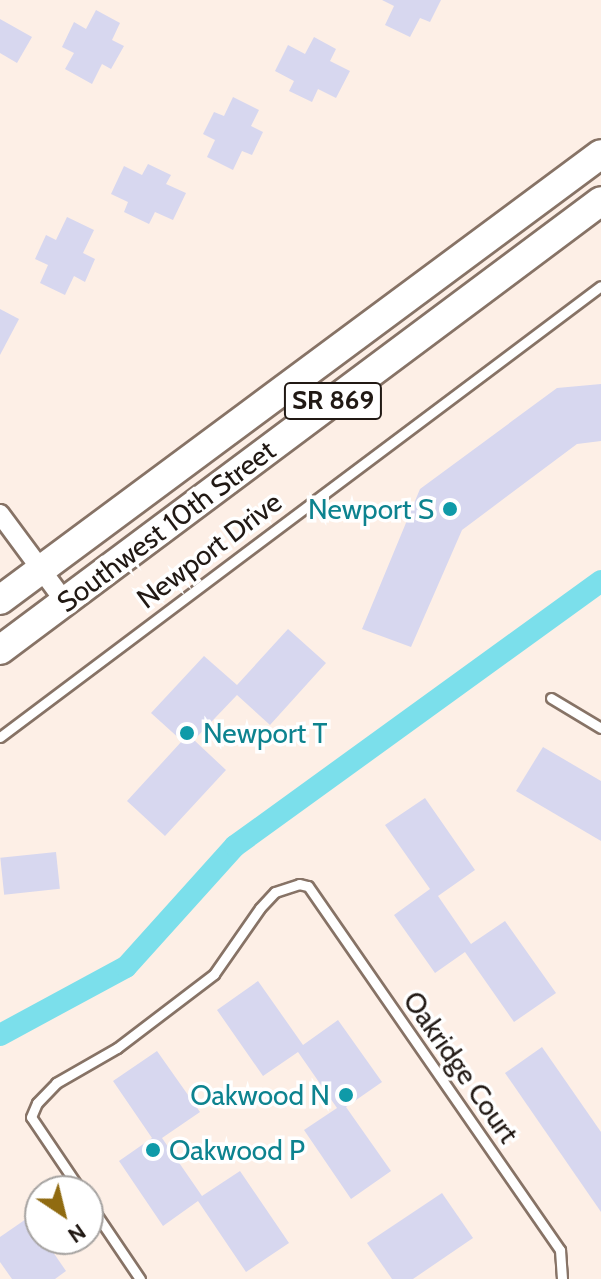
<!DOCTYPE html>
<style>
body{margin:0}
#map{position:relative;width:601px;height:1279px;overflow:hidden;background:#fdefe6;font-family:Cabin,sans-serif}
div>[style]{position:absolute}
.canal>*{height:22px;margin:-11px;padding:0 11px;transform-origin:11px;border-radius:11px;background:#7bdfeb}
.building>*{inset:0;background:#d7d7ef;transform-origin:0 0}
.roads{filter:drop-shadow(2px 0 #877366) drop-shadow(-2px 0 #877366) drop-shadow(0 2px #877366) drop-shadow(0 -2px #877366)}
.lane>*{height:9px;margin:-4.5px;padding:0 4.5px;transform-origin:4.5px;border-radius:4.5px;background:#fff}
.street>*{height:18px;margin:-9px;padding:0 9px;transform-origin:9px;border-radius:9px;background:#fff}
.primary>*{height:28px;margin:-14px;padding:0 14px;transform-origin:14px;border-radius:14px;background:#fff}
.dots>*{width:22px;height:22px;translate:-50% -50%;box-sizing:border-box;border:4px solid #fff;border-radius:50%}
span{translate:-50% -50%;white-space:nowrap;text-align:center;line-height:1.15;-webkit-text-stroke:7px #fff;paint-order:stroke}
.shield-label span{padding:2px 6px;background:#fff;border:2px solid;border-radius:6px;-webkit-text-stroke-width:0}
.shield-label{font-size:26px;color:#211914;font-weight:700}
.culture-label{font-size:28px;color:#0d838f}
.right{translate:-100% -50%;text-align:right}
.left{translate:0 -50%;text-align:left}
.street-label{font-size:28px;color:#211914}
.north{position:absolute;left:24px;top:1175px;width:80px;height:80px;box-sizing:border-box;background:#fff;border:2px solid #a6a3a1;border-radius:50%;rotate:145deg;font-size:22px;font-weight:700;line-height:32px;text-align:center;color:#211914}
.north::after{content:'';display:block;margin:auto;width:28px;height:36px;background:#906b11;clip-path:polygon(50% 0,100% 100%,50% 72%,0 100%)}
</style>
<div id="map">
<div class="canal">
<i style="left:0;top:1035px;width:143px;rotate:-28.4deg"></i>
<i style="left:126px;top:967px;width:163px;rotate:-48deg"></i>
<i style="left:235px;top:846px;width:452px;rotate:-35.9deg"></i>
</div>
<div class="building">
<i style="clip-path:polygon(382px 0,441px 0,430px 22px,420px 18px,410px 37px,385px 25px,394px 6px)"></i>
<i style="clip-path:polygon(96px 10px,120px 23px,112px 40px,124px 46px,111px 69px,102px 64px,92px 84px,65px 69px,74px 53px,62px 47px,74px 22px,86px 29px)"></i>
<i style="clip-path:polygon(0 19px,32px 37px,17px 63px,0 53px)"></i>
<i style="clip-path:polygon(314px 37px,336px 49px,330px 61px,350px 71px,336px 98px,318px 89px,312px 102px,289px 91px,294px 81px,275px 71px,288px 45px,305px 54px)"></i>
<i style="clip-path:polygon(233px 97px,259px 110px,251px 126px,263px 132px,252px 155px,242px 151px,233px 170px,207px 157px,215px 140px,203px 134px,214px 112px,224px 116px)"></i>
<i style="clip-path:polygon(148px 164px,171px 175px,166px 184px,186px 193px,173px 220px,155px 212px,149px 224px,124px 212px,128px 202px,111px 194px,124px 166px,142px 175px)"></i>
<i style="clip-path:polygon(67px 217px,94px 230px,83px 253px,95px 259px,85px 282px,74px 276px,65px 295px,40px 283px,48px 265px,35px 259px,46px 235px,56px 240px)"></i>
<i style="clip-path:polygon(0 309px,19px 319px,0 355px)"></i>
<i style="clip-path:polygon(601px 384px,601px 441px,577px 444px,462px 530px,411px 647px,362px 629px,420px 489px,557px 388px)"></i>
<i style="clip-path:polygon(288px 629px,326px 663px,270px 725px,237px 695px,194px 740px,226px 770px,165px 836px,127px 801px,182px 741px,151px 713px,204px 656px,237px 685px)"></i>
<i style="clip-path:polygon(543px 747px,601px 781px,601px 841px,516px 791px)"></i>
<i style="clip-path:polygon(425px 798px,475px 870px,438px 896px,471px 944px,505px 921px,556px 993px,514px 1022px,465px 952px,435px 973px,394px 915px,430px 889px,385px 825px)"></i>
<i style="left:56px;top:852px;width:37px;height:56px;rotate:84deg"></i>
<i style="clip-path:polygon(258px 981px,303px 1045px,338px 1020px,382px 1082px,346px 1107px,391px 1171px,351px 1199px,304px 1130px,337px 1108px,298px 1052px,263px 1076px,217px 1010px)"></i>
<i style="clip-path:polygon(542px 1047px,601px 1132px,601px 1212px,505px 1073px)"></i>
<i style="clip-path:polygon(157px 1051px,200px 1112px,162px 1138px,202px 1196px,240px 1171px,289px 1243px,246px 1272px,198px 1201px,163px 1226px,119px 1161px,152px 1138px,113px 1081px)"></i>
<i style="clip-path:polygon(442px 1193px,473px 1238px,413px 1279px,392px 1279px,367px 1243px)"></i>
<i style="clip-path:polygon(29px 1217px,66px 1271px,55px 1279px,12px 1279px,0 1262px,0 1237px)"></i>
</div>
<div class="roads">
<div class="lane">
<i style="left:551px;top:698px;width:58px;rotate:31deg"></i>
<i style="left:0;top:737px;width:751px;rotate:-36.89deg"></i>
<i style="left:81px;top:1191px;width:89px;rotate:-124deg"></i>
<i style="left:31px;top:1117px;width:15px;rotate:-67deg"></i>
<i style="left:37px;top:1103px;width:28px;rotate:-46deg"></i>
<i style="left:56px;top:1083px;width:70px;rotate:-29.8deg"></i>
<i style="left:117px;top:1048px;width:122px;rotate:-37.3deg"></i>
<i style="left:214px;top:974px;width:80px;rotate:-55.1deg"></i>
<i style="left:260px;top:908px;width:22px;rotate:-47deg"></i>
<i style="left:275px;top:892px;width:25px;rotate:-18deg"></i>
<i style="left:299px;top:884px;width:9px;rotate:13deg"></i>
<i style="left:308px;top:886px;width:443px;rotate:55.3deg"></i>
<i style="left:560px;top:1250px;width:29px;rotate:86deg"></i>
<i style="left:88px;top:1202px;width:93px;rotate:56deg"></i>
</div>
<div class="street">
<i style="left:0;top:514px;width:109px;rotate:53.5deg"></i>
</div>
<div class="primary">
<i style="left:0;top:600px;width:748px;rotate:-36.58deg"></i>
<i style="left:0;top:650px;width:750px;rotate:-36.76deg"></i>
</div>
</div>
<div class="dots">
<i style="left:450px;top:509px;background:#0f9aa8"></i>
<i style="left:187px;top:733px;background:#0f9aa8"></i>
<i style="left:346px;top:1095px;background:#0f9aa8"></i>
<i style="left:153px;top:1150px;background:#0f9aa8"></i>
</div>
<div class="shield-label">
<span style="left:333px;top:401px">SR 869</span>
</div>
<div class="culture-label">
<span class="right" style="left:434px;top:509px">Newport S</span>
<span class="left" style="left:203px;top:733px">Newport T</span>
<span class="right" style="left:330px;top:1095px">Oakwood N</span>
<span class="left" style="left:169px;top:1150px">Oakwood P</span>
</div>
<div class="street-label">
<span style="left:166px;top:526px;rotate:-37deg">Southwest 10th Street</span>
<span style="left:209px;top:550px;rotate:-37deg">Newport Drive</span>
<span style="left:461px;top:1067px;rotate:55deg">Oakridge Court</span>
</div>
<div class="north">N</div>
</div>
